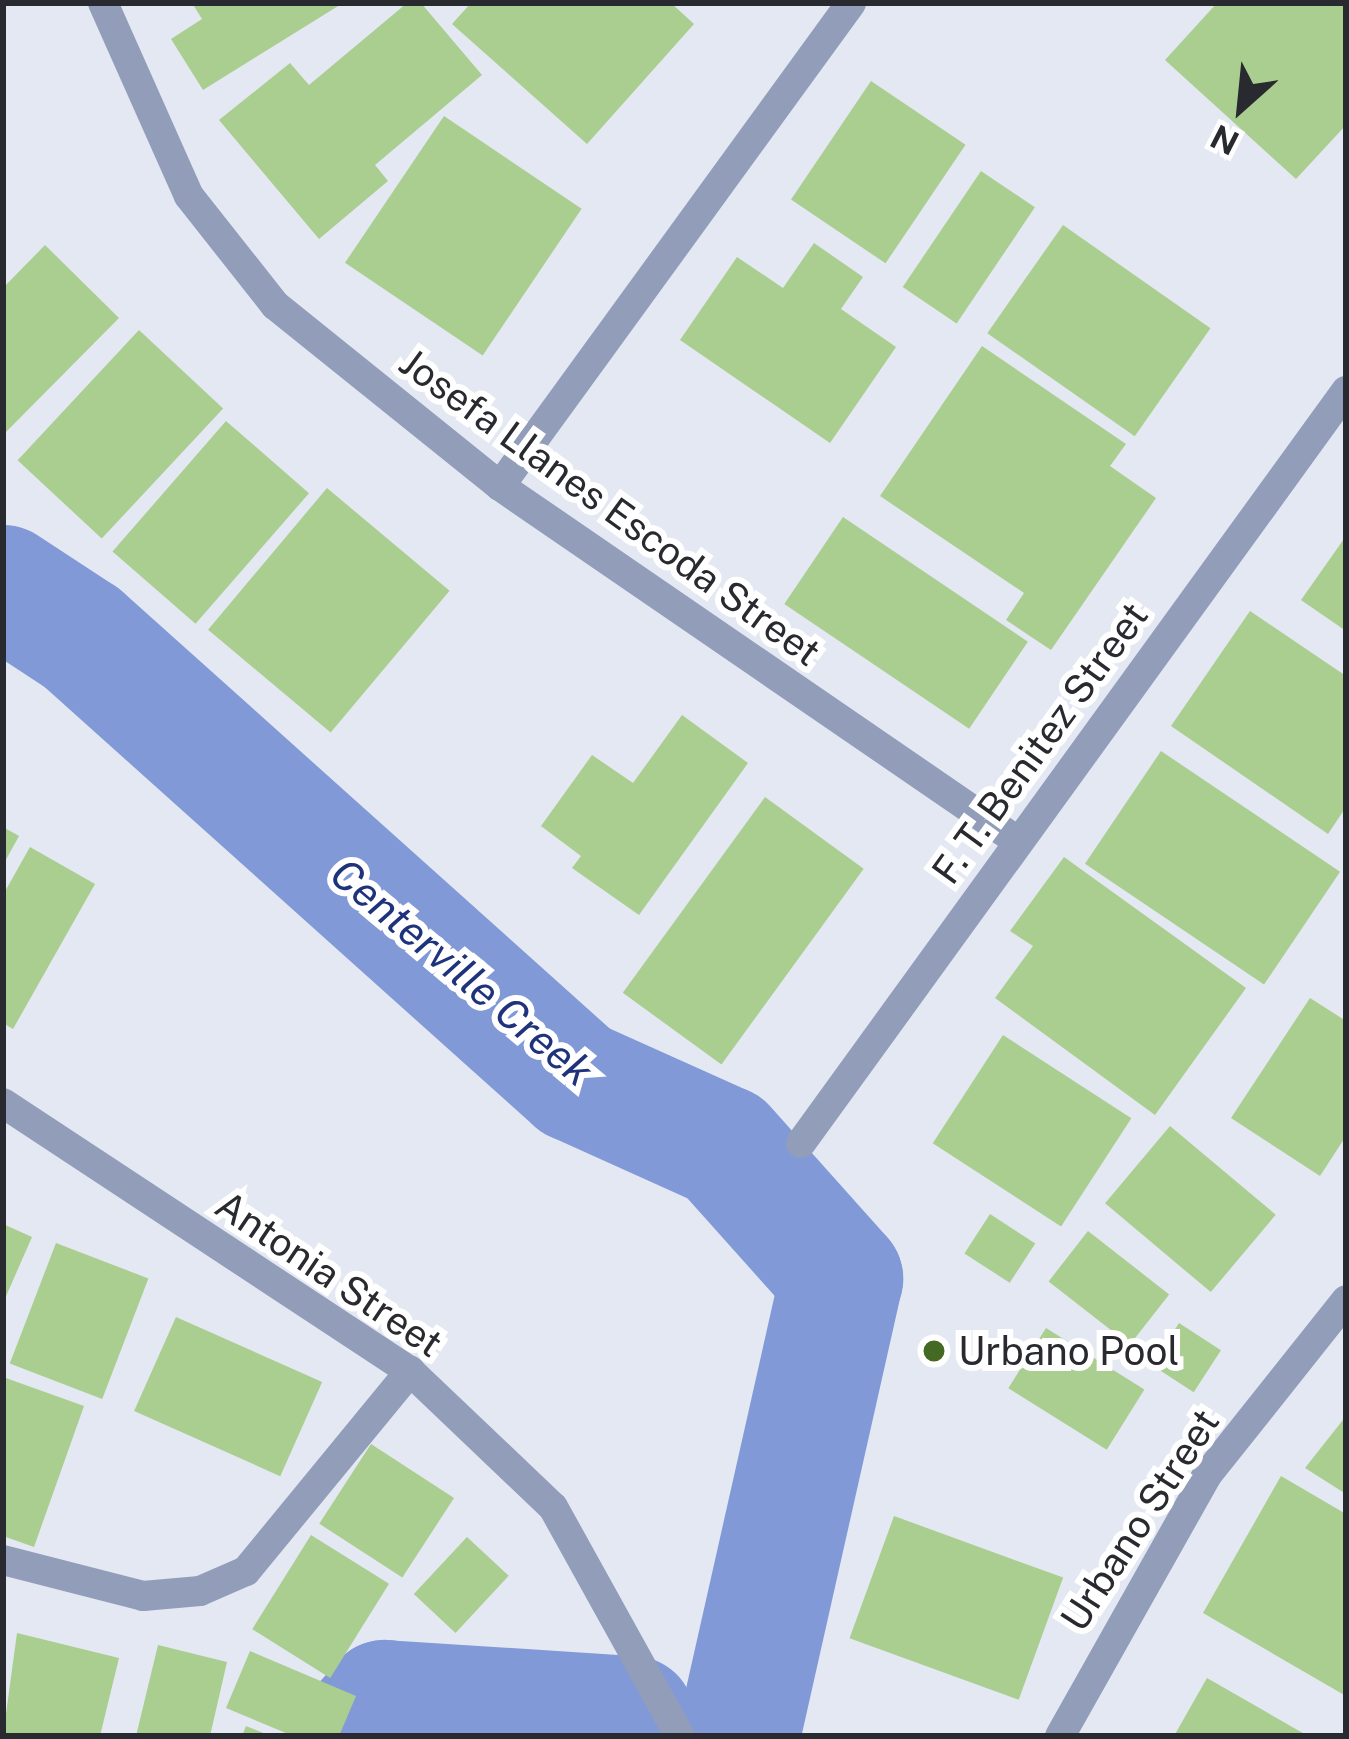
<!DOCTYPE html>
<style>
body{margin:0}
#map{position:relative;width:1349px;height:1739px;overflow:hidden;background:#e3e8f3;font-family:"Public Sans",sans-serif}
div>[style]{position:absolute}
.river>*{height:123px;margin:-61.5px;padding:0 61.5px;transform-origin:61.5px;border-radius:61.5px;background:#819ad7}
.building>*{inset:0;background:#a9ce8f;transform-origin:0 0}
.minor>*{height:30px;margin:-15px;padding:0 15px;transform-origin:15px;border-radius:15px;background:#929db9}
.dots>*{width:33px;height:33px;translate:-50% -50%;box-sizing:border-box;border:6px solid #fff;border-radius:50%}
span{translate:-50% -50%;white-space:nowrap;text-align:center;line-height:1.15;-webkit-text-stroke:12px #fff;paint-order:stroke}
.street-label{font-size:39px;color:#292a2f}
.poi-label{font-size:39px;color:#292a2f}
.left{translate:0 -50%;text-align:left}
.water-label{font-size:42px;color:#1e337b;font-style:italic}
.frame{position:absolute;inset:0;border:6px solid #292a2f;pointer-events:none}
.north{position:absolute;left:1181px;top:48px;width:120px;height:120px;-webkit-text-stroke:9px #fff;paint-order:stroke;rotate:207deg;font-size:33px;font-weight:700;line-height:48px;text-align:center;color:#292a2f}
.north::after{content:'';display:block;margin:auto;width:42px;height:54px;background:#292a2f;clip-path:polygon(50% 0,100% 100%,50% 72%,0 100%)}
</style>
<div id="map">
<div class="river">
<i style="left:3px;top:586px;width:93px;rotate:33.2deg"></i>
<i style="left:81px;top:637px;width:664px;rotate:41.88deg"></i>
<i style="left:575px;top:1080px;width:163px;rotate:24.2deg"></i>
<i style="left:724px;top:1147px;width:176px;rotate:48.2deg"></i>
<i style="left:841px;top:1278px;width:467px;rotate:102.7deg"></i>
<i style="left:353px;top:1736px;width:47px;rotate:-48.5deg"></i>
<i style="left:384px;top:1701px;width:249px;rotate:3.7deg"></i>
</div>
<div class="building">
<i style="clip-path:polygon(192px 3px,343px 3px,203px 90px,171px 39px,202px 19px)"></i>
<i style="clip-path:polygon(407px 3px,421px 3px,482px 75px,375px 165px,388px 181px,319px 239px,219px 120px,290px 63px,309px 85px)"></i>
<i style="clip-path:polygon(471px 3px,671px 3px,694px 24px,587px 144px,452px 24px)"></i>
<i style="clip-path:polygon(1217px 3px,1346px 3px,1346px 125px,1296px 179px,1165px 60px)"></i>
<i style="left:871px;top:81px;width:114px;height:143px;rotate:34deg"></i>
<i style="left:444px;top:116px;width:166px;height:177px;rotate:34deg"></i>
<i style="left:981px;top:171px;width:65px;height:140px;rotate:34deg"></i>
<i style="left:1063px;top:225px;width:180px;height:132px;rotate:35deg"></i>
<i style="clip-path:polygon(814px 243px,863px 277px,841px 309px,896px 347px,830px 443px,680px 340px,737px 257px,783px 288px)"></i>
<i style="clip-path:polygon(45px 245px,119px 318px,3px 435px,3px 288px)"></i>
<i style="left:139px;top:330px;width:115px;height:178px;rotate:43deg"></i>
<i style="clip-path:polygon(982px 346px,1126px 444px,1110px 466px,1156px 498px,1051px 650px,1006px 620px,1024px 593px,880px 496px)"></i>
<i style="left:226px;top:421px;width:110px;height:173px;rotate:41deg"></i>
<i style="left:327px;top:488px;width:160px;height:185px;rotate:40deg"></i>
<i style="left:843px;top:517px;width:223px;height:105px;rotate:34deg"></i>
<i style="clip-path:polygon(1346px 536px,1346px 631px,1301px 600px)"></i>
<i style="clip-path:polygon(1250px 611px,1346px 676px,1346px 807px,1328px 834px,1171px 726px)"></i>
<i style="clip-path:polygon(682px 715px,748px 763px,639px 915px,572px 868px,581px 856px,541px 826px,592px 755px,633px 783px)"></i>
<i style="left:1161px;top:751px;width:216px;height:136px;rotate:34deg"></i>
<i style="left:765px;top:797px;width:122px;height:242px;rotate:36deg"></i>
<i style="clip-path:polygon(3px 827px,19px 836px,3px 865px)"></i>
<i style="clip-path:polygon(30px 847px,95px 884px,13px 1029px,3px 1023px,3px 895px)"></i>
<i style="clip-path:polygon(1064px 857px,1246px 988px,1155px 1115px,995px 998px,1033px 946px,1010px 931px)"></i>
<i style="clip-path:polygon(1310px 998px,1346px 1021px,1346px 1136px,1320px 1176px,1231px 1118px)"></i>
<i style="left:1003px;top:1035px;width:153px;height:129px;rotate:33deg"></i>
<i style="left:1170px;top:1126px;width:138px;height:101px;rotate:40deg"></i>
<i style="left:990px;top:1214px;width:54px;height:47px;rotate:33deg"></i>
<i style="clip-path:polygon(3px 1224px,32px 1237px,3px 1303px)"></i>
<i style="left:1088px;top:1231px;width:103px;height:64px;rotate:38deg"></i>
<i style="left:56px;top:1243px;width:99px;height:129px;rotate:21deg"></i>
<i style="left:176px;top:1317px;width:160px;height:103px;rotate:24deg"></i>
<i style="left:1179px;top:1323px;width:50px;height:50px;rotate:33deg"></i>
<i style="left:1046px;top:1328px;width:116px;height:71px;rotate:32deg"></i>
<i style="clip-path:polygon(3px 1377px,84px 1406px,34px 1547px,3px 1536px)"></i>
<i style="clip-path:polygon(1346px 1416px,1346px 1494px,1305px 1468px)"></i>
<i style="left:371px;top:1444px;width:99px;height:95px;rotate:33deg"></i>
<i style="clip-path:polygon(1281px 1476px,1346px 1514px,1346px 1696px,1203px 1613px)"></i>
<i style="left:894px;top:1516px;width:180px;height:130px;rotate:20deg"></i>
<i style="left:311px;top:1535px;width:92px;height:111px;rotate:32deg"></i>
<i style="left:467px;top:1537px;width:57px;height:78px;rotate:43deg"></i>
<i style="clip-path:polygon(17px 1633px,119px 1658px,100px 1736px,3px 1736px)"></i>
<i style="clip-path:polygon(158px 1645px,227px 1662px,210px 1736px,136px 1736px)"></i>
<i style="clip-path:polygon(250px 1651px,356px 1696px,339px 1736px,293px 1736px,226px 1708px)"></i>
<i style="clip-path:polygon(1207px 1678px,1308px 1736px,1174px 1736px)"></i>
<i style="clip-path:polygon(246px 1726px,271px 1736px,242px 1736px)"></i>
</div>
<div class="minor">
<i style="left:103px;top:3px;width:211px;rotate:66deg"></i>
<i style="left:189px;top:196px;width:139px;rotate:51.7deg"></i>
<i style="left:275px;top:305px;width:289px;rotate:38.8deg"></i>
<i style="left:500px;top:486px;width:626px;rotate:34.45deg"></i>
<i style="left:500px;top:486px;width:597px;rotate:-53.99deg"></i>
<i style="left:3px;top:1103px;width:487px;rotate:33.4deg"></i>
<i style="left:410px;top:1371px;width:197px;rotate:43.6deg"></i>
<i style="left:553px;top:1507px;width:262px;rotate:61deg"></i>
<i style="left:801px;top:1143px;width:929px;rotate:-54.07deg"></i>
<i style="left:3px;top:1560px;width:145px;rotate:14.4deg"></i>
<i style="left:143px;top:1596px;width:57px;rotate:-5deg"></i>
<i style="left:200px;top:1591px;width:50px;rotate:-23.5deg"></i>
<i style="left:246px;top:1571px;width:259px;rotate:-50.6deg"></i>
<i style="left:1060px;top:1736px;width:300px;rotate:-60.6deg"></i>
<i style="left:1207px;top:1475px;width:223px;rotate:-51.5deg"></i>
</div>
<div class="dots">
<i style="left:934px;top:1351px;background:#436923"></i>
</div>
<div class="street-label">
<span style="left:610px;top:507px;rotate:36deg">Josefa Llanes Escoda Street</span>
<span style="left:1040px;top:743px;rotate:-54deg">F. T. Benitez Street</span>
<span style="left:329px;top:1274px;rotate:34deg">Antonia Street</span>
<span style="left:1140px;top:1520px;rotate:-57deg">Urbano Street</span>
</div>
<div class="poi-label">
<span class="left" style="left:958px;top:1351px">Urbano Pool</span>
</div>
<div class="water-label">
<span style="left:462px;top:972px;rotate:40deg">Centerville Creek</span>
</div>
<div class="frame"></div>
<div class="north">N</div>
</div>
